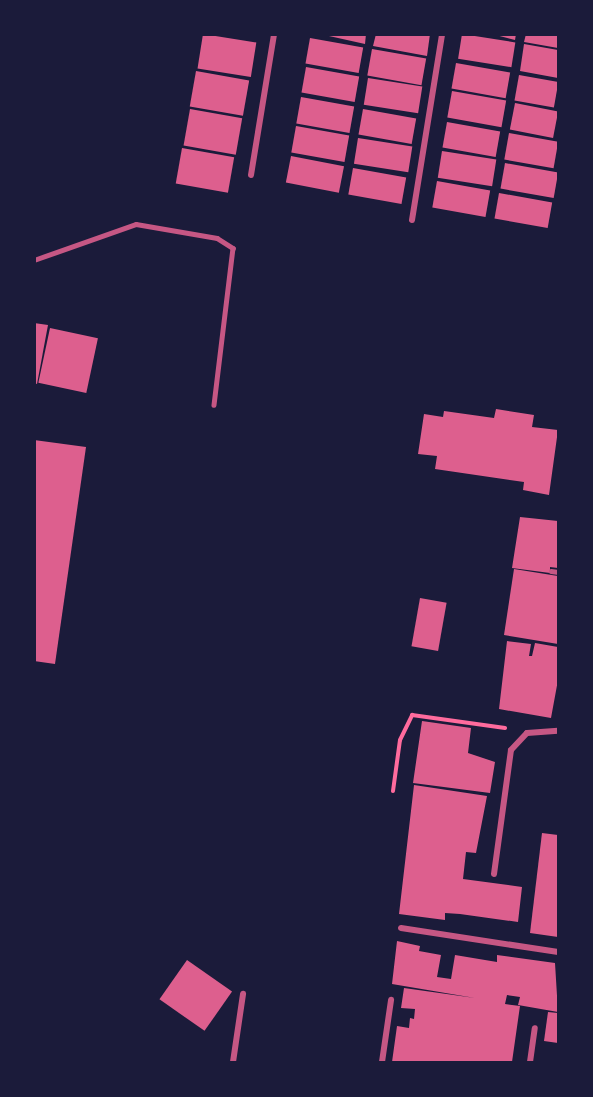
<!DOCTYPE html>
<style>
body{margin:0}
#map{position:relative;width:593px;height:1097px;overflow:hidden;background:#1b1b3a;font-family:"Archivo Narrow",sans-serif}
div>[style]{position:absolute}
.building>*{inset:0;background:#dd5f8e;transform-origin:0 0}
.path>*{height:4px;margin:-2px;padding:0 2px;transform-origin:2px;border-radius:2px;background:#ff6b9d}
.service>*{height:4.5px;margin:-2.25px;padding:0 2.25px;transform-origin:2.25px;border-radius:2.25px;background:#c65784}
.minor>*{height:6px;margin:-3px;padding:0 3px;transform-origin:3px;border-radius:3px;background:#c65784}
span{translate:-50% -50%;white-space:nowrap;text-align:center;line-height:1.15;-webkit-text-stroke:4.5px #1b1b3a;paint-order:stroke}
.frame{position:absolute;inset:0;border:36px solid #1b1b3a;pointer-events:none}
</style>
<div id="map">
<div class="building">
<i style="left:203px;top:34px;width:54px;height:35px;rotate:9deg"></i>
<i style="clip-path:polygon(320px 34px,366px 34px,365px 44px)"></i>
<i style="clip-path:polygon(376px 34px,430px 34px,427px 56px,373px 46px)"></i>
<i style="left:462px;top:34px;width:54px;height:25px;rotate:9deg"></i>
<i style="clip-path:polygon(492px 34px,516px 34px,515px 40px)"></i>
<i style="clip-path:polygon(526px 34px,558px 34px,558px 48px,524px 42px)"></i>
<i style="left:310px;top:38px;width:54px;height:26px;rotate:10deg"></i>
<i style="clip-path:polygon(524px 44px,558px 50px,558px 78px,520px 71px)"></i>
<i style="left:372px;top:49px;width:55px;height:27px;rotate:10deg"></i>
<i style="left:456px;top:63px;width:55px;height:26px;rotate:10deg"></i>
<i style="left:306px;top:67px;width:54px;height:26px;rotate:10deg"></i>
<i style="left:196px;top:71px;width:54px;height:36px;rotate:10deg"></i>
<i style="left:519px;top:75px;width:40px;height:26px;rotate:10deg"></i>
<i style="left:368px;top:78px;width:55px;height:27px;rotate:9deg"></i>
<i style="left:452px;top:91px;width:55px;height:27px;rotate:10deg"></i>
<i style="left:301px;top:97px;width:54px;height:27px;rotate:10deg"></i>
<i style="left:515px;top:103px;width:44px;height:27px;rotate:11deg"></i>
<i style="left:190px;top:109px;width:53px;height:37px;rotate:10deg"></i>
<i style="left:363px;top:109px;width:54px;height:26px;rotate:10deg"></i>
<i style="left:447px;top:122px;width:54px;height:26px;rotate:10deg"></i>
<i style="left:296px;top:126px;width:54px;height:27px;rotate:10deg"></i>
<i style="left:509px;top:133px;width:50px;height:27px;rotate:10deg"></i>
<i style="left:358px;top:138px;width:55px;height:26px;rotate:9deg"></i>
<i style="left:182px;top:148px;width:53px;height:36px;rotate:10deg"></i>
<i style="left:442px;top:151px;width:55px;height:27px;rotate:9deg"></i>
<i style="left:291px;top:156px;width:54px;height:27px;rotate:11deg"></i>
<i style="left:505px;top:163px;width:54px;height:26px;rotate:10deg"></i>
<i style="left:353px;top:168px;width:54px;height:27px;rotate:10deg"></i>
<i style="left:437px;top:181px;width:54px;height:27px;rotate:10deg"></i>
<i style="left:499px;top:193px;width:54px;height:26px;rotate:10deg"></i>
<i style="clip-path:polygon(34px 323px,48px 325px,37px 384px,34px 383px)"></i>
<i style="left:50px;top:328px;width:49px;height:56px;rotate:12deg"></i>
<i style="clip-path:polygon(496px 409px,534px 415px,532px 427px,558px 430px,549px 495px,523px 490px,524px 482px,435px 469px,437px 456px,418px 454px,424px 414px,443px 417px,444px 411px,494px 418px)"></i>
<i style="clip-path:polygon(34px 440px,86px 447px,55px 664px,34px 661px)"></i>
<i style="clip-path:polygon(520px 517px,558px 521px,558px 568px,550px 567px,550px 573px,512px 568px)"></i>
<i style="clip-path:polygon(514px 569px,558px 576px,558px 644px,504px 635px)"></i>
<i style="left:420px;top:598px;width:27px;height:49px;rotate:10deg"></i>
<i style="clip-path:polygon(507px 641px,531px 644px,529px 656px,532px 656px,535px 643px,558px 647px,558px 680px,551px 718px,499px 709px)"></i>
<i style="clip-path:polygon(422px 721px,471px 728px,468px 753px,495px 762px,490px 793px,413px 783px)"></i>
<i style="clip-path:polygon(414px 785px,487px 796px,476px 853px,466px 852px,463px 879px,522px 887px,518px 922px,460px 914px,445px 913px,445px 920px,399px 914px)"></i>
<i style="clip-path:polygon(542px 833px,558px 835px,558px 937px,530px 933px)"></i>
<i style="clip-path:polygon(397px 941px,420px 946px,419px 951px,441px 955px,437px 977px,451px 979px,455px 955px,497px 962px,497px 955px,555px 963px,558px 1012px,518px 1005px,520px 997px,507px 995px,505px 1004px,520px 1006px,512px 1062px,392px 1062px,397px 1026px,409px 1028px,410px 1018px,414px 1019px,415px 1009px,401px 1008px,404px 988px,475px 998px,392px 984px)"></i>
<i style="left:187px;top:960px;width:55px;height:48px;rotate:35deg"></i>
<i style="clip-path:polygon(548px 1012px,558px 1013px,558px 1043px,544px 1041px)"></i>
</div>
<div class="path">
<i style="left:393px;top:791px;width:51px;rotate:-82.2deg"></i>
<i style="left:400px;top:740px;width:28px;rotate:-64deg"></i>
<i style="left:412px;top:715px;width:94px;rotate:8deg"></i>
</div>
<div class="service">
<i style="left:34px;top:260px;width:108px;rotate:-19.4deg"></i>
<i style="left:136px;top:224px;width:82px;rotate:9.8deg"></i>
<i style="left:217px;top:238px;width:19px;rotate:32deg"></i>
<i style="left:233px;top:248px;width:158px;rotate:96.9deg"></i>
<i style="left:551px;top:571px;width:7px;rotate:8deg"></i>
</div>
<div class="minor">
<i style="left:251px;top:175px;width:143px;rotate:-80.7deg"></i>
<i style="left:412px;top:220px;width:188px;rotate:-80.8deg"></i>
<i style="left:494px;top:874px;width:125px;rotate:-82.2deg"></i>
<i style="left:511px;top:750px;width:23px;rotate:-47deg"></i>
<i style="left:527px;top:733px;width:31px;rotate:-4deg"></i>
<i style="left:401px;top:928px;width:159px;rotate:8.7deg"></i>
<i style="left:233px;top:1062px;width:69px;rotate:-81.6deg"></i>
<i style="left:382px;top:1062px;width:63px;rotate:-81.7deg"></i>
<i style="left:530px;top:1062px;width:34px;rotate:-82deg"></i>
</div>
<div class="frame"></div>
</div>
